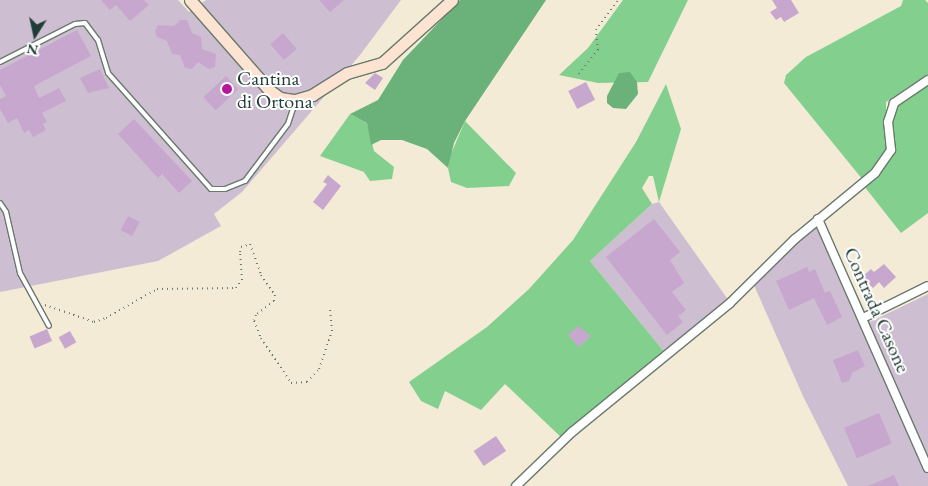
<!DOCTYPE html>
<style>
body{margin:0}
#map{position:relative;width:928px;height:486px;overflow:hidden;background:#f3ebd6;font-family:"EB Garamond",serif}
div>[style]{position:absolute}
.industrial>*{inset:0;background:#cdbed2}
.green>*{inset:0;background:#83d08e}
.forest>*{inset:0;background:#6ab279}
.building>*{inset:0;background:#c8a7cf;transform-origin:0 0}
.path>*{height:2px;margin-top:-1px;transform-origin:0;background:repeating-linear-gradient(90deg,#697a6d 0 1px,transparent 0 5px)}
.roads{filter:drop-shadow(1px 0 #697a6d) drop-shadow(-1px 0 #697a6d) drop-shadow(0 1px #697a6d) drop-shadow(0 -1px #697a6d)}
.lane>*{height:4px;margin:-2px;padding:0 2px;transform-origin:2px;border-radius:2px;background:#fff}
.street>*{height:8px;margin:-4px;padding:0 4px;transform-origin:4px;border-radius:4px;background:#fff}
.secondary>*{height:11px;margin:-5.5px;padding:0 5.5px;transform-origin:5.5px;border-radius:5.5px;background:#fde3d1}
.dots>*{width:14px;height:14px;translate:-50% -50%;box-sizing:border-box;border:2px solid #fff;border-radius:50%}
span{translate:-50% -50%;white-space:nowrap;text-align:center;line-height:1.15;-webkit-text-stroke:4px #fff;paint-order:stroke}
.poi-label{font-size:20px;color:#1f3d34}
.left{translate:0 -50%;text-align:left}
.street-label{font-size:20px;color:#1f3d34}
.north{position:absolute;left:10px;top:10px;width:50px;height:50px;-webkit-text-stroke:4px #fff;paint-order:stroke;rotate:190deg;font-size:14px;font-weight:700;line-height:20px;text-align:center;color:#1f3d34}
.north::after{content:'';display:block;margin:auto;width:18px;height:22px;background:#1f3d34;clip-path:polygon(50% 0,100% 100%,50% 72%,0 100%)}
</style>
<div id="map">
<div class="industrial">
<i style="clip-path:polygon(0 0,178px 0,189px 12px,206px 0,401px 0,360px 55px,242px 192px,214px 214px,221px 226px,158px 261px,0 292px)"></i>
<i style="clip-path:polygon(659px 202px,729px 301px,666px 354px,590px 261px,652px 204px)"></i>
<i style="clip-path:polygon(823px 221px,870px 322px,928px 294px,928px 486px,848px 486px,803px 396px,753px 283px)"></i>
</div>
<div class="green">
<i style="clip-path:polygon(623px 0,688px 0,648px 82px,598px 83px,559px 75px,588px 48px)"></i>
<i style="clip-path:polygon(903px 0,925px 0,928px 3px,928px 74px,886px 102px,886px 154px,863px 180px,784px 83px,786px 75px,806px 57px,901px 6px)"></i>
<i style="clip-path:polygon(666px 84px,681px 129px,659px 202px,653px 176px,649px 176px,642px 188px,652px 204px,590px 261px,666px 354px,564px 440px,505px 384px,481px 410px,445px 391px,438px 409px,421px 401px,409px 382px,487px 327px,529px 289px,573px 240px,636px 142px)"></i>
<i style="clip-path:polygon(928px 84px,928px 213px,901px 233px,864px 186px,890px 158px,893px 147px,890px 123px,898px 101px)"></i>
<i style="clip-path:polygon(350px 114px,367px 123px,374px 151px,394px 167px,392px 179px,370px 181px,364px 172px,320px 156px)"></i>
<i style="clip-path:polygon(465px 121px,516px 173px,509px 186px,467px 188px,451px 182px,448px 168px,451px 154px)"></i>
</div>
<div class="forest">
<i style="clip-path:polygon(460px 0,546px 0,465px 121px,454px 143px,448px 168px,427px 149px,402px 140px,381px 140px,371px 145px,367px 123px,350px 114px,378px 100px,403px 60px)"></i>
<i style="clip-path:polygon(630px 72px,637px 82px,638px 94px,626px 109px,613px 108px,607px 103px,607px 96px,619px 73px)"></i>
</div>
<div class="building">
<i style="clip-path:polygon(101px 0,144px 0,149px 5px,130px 21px,116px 5px,110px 10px)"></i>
<i style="clip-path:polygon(319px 0,344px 0,330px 12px)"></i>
<i style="clip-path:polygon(772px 0,791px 0,799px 13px,784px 22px,781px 17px,776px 20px,770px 12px,777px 8px)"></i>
<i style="clip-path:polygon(180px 20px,187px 20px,192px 33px,201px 37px,202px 49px,216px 54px,215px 67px,209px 69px,198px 62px,192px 69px,185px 68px,180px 55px,172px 54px,167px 41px,157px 37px,155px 31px,158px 25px,174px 26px)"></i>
<i style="clip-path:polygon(77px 30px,91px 56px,34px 86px,39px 98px,59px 88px,66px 101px,42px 113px,47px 122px,43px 124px,46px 130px,33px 137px,29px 130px,24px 133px,17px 118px,8px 123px,0 109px,0 99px,6px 96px,0 85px,0 70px)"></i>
<i style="left:283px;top:33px;width:21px;height:17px;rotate:49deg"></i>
<i style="clip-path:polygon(100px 69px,109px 88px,88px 93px,80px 78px)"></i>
<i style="clip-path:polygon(375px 73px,383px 78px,375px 90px,365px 83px)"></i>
<i style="left:226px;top:76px;width:18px;height:31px;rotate:47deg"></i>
<i style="left:586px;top:82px;width:20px;height:20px;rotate:63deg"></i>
<i style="clip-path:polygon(134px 119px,192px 181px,179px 193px,162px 174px,158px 178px,118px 134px)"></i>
<i style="clip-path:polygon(328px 175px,341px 186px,323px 210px,313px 202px,327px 184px,323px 182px)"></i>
<i style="left:128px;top:216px;width:13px;height:16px;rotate:27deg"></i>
<i style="clip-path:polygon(654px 219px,680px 252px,670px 260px,684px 283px,672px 292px,686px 310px,678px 316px,683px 322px,667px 335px,606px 257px)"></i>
<i style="clip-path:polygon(884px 264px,896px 277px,884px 288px,879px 282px,873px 288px,862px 277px,871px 269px,874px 272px)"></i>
<i style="clip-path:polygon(807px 267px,809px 272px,815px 269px,825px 293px,830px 291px,842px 317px,827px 325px,814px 298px,789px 310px,776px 281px)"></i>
<i style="clip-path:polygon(578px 326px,591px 336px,579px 347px,568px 335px)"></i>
<i style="left:47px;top:329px;width:13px;height:19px;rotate:67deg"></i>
<i style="left:70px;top:331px;width:13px;height:13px;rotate:61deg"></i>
<i style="clip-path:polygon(858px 350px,865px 366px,852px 373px,849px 381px,842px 383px,833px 360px)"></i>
<i style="left:879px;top:413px;width:33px;height:38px;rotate:67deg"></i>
<i style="left:496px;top:436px;width:18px;height:27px;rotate:56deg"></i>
<i style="clip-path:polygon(894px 475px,899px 486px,868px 486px)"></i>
</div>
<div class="path">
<i style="left:579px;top:74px;width:31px;rotate:-52deg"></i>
<i style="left:598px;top:50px;width:20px;rotate:-96deg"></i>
<i style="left:596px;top:30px;width:38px;rotate:-53deg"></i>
<i style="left:45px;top:305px;width:52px;rotate:19.1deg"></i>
<i style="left:94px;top:322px;width:13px;rotate:-18deg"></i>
<i style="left:106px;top:318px;width:59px;rotate:-29.6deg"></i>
<i style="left:157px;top:289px;width:79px;rotate:-0.7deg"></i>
<i style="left:236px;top:288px;width:10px;rotate:-53deg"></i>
<i style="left:242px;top:280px;width:28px;rotate:-94deg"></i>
<i style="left:240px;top:252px;width:5px;rotate:-79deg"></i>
<i style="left:241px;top:247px;width:9px;rotate:-18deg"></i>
<i style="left:250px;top:244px;width:33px;rotate:70deg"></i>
<i style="left:261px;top:275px;width:24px;rotate:55deg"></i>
<i style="left:275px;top:295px;width:6px;rotate:99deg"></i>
<i style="left:274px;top:301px;width:23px;rotate:142deg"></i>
<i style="left:256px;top:315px;width:6px;rotate:108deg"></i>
<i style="left:254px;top:321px;width:18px;rotate:68deg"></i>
<i style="left:261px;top:338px;width:54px;rotate:56.3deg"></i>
<i style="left:291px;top:383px;width:16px;rotate:-4deg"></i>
<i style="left:307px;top:382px;width:18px;rotate:-47deg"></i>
<i style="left:319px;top:369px;width:40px;rotate:-71.1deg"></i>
<i style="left:332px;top:331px;width:25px;rotate:-95deg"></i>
</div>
<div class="roads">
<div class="lane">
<i style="left:0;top:62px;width:84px;rotate:-26.9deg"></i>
<i style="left:75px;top:24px;width:10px;rotate:-6deg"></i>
<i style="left:85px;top:23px;width:21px;rotate:53deg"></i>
<i style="left:98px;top:40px;width:34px;rotate:73deg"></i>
<i style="left:108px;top:73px;width:155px;rotate:48.4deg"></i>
<i style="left:211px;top:189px;width:14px"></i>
<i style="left:225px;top:189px;width:22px;rotate:-22deg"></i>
<i style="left:245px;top:181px;width:71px;rotate:-53deg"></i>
<i style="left:288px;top:124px;width:23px;rotate:-72deg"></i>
<i style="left:0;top:203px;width:11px;rotate:56deg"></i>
<i style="left:6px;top:212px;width:63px;rotate:77.1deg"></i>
<i style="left:20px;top:273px;width:60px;rotate:61.3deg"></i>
</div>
<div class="street">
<i style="left:818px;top:219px;width:272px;rotate:66.2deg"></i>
<i style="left:863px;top:318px;width:72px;rotate:-26.2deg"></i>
<i style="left:516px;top:486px;width:78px;rotate:-44deg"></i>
<i style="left:572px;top:432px;width:203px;rotate:-39.2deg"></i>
<i style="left:729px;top:304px;width:93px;rotate:-44.6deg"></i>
<i style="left:795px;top:239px;width:104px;rotate:-39.5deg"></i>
<i style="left:875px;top:173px;width:28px;rotate:-55deg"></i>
<i style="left:891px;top:150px;width:28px;rotate:-96deg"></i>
<i style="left:888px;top:122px;width:20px;rotate:-72deg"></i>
<i style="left:894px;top:103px;width:41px;rotate:-34.1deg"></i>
</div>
<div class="secondary">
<i style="left:190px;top:0;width:120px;rotate:48.7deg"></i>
<i style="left:269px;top:90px;width:14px;rotate:36deg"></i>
<i style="left:280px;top:98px;width:15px;rotate:8deg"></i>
<i style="left:295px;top:100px;width:18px;rotate:-16deg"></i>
<i style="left:312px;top:95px;width:41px;rotate:-32.2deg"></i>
<i style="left:347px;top:73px;width:36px;rotate:-16deg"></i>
<i style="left:382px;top:63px;width:94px;rotate:-42deg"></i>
</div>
</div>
<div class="dots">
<i style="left:227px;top:89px;background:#b5179e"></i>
</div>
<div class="poi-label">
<span class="left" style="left:237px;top:90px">Cantina<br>di Ortona</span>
</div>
<div class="street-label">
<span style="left:877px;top:310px;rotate:66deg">Contrada Casone</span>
</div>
<div class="north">N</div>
</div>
